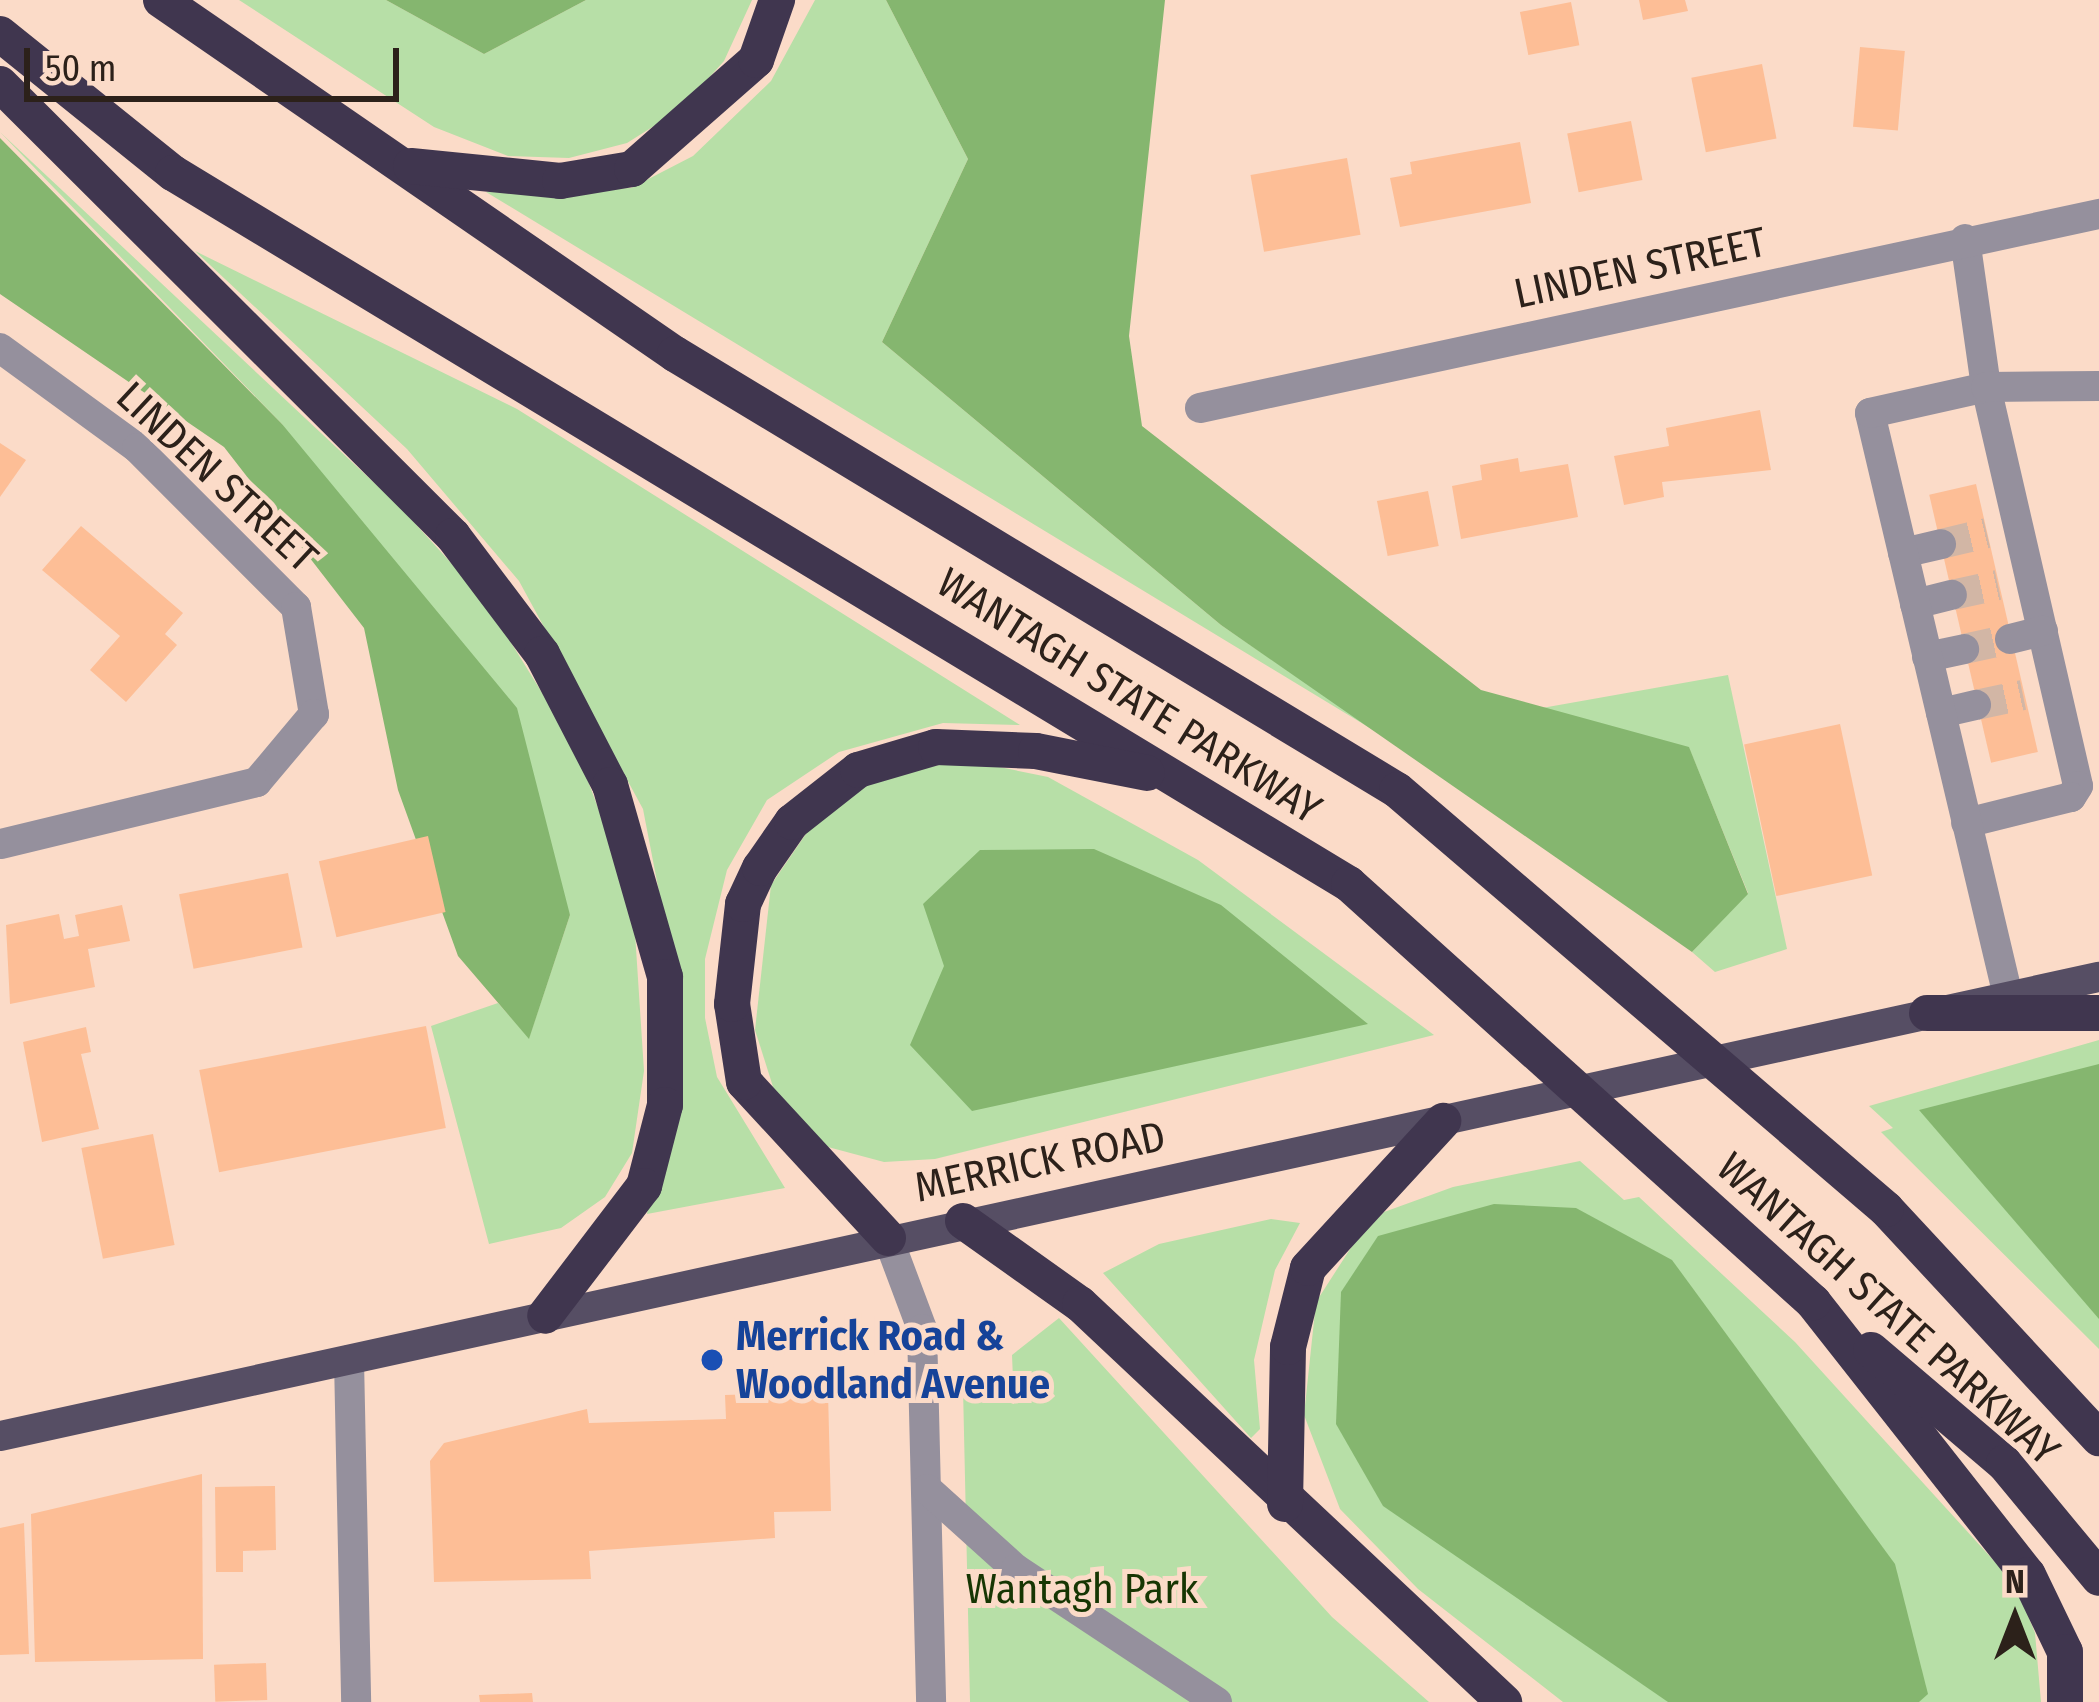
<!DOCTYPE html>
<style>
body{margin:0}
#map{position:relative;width:2099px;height:1702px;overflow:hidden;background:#fbdbc8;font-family:"Fira Sans Condensed",sans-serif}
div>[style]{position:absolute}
.green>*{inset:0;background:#b7dfa7}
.forest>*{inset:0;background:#85b66f}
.building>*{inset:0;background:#fdbe96;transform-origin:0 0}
.minor-tunnel>*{height:30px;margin-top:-15px;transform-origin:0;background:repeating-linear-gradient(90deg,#d2b6a5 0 30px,transparent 0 45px)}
.minor>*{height:30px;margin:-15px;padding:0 15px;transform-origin:15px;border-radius:15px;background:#95909d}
.major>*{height:30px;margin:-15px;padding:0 15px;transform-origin:15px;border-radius:15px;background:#564e64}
.highway>*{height:36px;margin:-18px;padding:0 18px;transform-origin:18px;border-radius:18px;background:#40364f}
.highway-bridge>*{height:36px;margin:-18px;padding:0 18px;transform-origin:18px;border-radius:18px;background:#40364f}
.dots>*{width:33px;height:33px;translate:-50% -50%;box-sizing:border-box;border:6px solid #fbdbc8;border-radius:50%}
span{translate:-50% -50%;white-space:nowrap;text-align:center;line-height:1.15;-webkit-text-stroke:10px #fbdbc8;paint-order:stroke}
.street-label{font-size:42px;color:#2c211a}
.transit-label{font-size:42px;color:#164399;font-weight:700}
.left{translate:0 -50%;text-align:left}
.park-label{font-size:42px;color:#163603}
.north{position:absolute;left:1955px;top:1558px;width:120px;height:120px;-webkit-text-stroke:9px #fbdbc8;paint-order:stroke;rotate:0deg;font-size:33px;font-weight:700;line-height:48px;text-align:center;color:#2c211a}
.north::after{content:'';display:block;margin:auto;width:42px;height:54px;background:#2c211a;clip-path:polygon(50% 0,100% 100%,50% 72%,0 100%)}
.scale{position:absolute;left:24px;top:48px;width:375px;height:54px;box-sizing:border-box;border:6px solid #2c211a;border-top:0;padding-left:15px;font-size:36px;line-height:42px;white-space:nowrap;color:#2c211a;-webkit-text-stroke:9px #fbdbc8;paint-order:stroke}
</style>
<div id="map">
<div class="green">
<i style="clip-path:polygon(239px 0,386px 0,484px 54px,586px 0,752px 0,724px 61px,681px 109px,627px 143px,569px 158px,508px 156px,434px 127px)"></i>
<i style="clip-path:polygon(815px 0,886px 0,968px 159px,882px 342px,1221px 625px,1383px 736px,486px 192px,631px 188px,693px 156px,771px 81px)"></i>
<i style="clip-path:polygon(0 132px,400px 507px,484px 599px,575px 746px,633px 902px,644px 1071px,632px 1153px,605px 1197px,561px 1228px,489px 1244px,431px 1026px,498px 1003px,529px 1038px,570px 915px,282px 424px)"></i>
<i style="clip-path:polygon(195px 251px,517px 409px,1020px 725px,943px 723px,839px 752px,767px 800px,727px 870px,705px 959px,705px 1018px,717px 1077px,785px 1188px,647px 1214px,681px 1006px,643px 809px,519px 581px,407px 449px)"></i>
<i style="clip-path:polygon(1728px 675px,1787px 949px,1715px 972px,1692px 952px,1748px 893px,1689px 748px,1542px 708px)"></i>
<i style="clip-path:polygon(965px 760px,1048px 777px,1198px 860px,1434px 1035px,935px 1159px,884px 1162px,828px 1147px,775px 1093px,755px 1030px,771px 885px,814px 822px,871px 778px)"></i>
<i style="clip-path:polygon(2099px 1040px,2099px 1349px,1881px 1132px,1893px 1128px,1869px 1106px)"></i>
<i style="clip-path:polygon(1580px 1161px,1624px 1200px,1639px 1197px,1795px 1342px,2015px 1584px,2035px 1633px,2041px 1702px,1563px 1702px,1418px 1589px,1340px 1509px,1304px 1415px,1316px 1302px,1354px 1243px,1384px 1212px,1453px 1187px)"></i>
<i style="clip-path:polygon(1271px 1219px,1300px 1223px,1275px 1270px,1254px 1360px,1260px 1429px,1251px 1438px,1103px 1273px,1159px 1244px)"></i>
<i style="clip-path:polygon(1059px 1318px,1332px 1617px,1429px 1702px,970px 1702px,963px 1388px,1014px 1404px,1012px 1355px)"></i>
</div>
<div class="forest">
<i style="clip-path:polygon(386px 0,586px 0,484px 54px)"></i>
<i style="clip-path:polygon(886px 0,1165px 0,1129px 336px,1142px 426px,1481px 690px,1689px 747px,1748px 894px,1692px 952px,1221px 625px,882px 342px,968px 159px)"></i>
<i style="clip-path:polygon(0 138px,282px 424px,517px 708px,570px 915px,529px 1039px,458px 956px,398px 790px,364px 628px,224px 447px,0 294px)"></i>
<i style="clip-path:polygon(1094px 849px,1221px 905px,1368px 1024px,972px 1111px,910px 1045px,944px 966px,923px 904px,980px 850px)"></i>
<i style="clip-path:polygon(2099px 1064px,2099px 1319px,1919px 1110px)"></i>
<i style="clip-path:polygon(1494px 1204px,1576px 1208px,1672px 1260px,1895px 1564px,1928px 1694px,1919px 1702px,1668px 1702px,1383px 1506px,1336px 1424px,1341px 1292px,1378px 1236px)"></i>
</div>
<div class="building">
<i style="clip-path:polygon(1639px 0,1685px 0,1688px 11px,1643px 20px)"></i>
<i style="left:1571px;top:2px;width:44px;height:52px;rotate:79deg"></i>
<i style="left:1860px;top:47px;width:45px;height:80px;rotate:5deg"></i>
<i style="left:1762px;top:64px;width:76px;height:72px;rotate:79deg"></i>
<i style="left:1631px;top:121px;width:60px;height:65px;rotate:79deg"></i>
<i style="clip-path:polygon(1520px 142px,1531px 203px,1400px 227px,1390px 178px,1412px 174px,1410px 162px)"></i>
<i style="left:1347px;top:158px;width:78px;height:98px;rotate:80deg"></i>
<i style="clip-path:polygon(1760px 410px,1771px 470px,1662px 482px,1664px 497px,1624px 505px,1614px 456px,1669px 446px,1666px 428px)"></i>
<i style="clip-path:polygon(0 443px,26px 460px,0 497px)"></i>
<i style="clip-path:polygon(1518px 458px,1520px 472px,1568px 464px,1578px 517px,1461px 539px,1452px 486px,1482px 480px,1480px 465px)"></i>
<i style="left:1976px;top:484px;width:275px;height:48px;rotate:77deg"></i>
<i style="left:1428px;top:491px;width:56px;height:52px;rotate:79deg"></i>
<i style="clip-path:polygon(81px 526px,183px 613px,165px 634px,177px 645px,126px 702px,90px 670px,120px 636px,42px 570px)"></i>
<i style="left:1840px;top:724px;width:155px;height:98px;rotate:78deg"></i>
<i style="left:428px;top:836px;width:78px;height:112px;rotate:77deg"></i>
<i style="left:288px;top:873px;width:76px;height:111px;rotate:79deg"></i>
<i style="clip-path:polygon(122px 905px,130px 941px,88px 949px,95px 987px,10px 1004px,6px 925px,59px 914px,64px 939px,79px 936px,75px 915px)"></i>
<i style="left:426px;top:1026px;width:104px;height:231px;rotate:79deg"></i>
<i style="clip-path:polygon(86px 1027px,91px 1052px,81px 1054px,99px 1129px,42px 1142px,23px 1042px)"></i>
<i style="left:153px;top:1134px;width:113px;height:73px;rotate:79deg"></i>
<i style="clip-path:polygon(828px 1392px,831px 1511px,774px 1512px,775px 1538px,589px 1551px,591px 1579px,434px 1582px,430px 1461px,444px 1443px,587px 1409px,589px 1423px,726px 1419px,725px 1395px)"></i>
<i style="clip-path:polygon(202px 1474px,203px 1659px,35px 1662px,31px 1514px)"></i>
<i style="clip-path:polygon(275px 1486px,276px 1550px,243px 1551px,243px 1572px,216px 1572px,215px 1487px)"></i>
<i style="clip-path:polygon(24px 1523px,29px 1654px,0 1655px,0 1528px)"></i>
<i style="left:266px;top:1663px;width:37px;height:52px;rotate:88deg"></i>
<i style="clip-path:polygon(532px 1693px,533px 1702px,480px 1702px,479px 1695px)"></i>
</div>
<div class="minor-tunnel">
<i style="left:1941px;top:544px;width:47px;rotate:-13.4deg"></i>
<i style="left:1952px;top:595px;width:47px;rotate:-12.3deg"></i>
<i style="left:1964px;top:649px;width:47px;rotate:-12.3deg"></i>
<i style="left:1976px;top:705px;width:48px;rotate:-12deg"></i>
</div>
<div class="minor">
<i style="left:1965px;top:239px;width:149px;rotate:81.9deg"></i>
<i style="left:1986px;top:387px;width:409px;rotate:77deg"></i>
<i style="left:2078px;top:786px;width:13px;rotate:122deg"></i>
<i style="left:2071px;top:797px;width:108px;rotate:166.1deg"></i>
<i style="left:0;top:348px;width:170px;rotate:36.1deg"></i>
<i style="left:137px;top:448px;width:225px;rotate:45deg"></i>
<i style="left:296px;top:607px;width:109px;rotate:80.5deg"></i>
<i style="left:314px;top:714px;width:89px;rotate:130deg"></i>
<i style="left:257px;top:782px;width:264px;rotate:166.4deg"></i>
<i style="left:1200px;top:408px;width:920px;rotate:-12.18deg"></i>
<i style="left:1903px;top:553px;width:39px;rotate:-13deg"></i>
<i style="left:1915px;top:604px;width:38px;rotate:-14deg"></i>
<i style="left:2010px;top:639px;width:34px;rotate:-14deg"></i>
<i style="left:1927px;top:657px;width:38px;rotate:-12deg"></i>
<i style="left:1941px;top:713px;width:36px;rotate:-13deg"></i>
<i style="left:2008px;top:996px;width:599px;rotate:-103.32deg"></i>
<i style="left:1870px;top:413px;width:119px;rotate:-12.6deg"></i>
<i style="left:1986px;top:387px;width:113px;rotate:-0.5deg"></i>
<i style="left:888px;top:1238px;width:97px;rotate:69.5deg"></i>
<i style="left:922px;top:1329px;width:373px;rotate:88.6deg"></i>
<i style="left:349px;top:1360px;width:342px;rotate:88.8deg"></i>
<i style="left:927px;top:1489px;width:120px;rotate:42deg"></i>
<i style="left:1016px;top:1569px;width:241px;rotate:33.5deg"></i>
</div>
<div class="major">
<i style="left:0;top:1436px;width:2149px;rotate:-12.34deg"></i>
</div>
<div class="highway">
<i style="left:161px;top:0;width:624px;rotate:34.56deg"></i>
<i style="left:675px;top:354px;width:843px;rotate:31.13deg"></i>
<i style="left:0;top:34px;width:222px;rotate:38.8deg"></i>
<i style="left:173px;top:173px;width:1374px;rotate:31.16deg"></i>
<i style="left:0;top:84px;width:640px;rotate:44.94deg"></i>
<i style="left:453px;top:536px;width:148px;rotate:53deg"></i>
<i style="left:542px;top:654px;width:148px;rotate:62.6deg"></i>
<i style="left:610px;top:785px;width:200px;rotate:74deg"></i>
<i style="left:665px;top:977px;width:128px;rotate:90deg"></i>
<i style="left:665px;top:1105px;width:84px;rotate:104.5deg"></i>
<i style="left:644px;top:1186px;width:163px;rotate:127.3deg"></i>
<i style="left:411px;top:166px;width:150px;rotate:5.7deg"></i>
<i style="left:560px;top:181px;width:73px;rotate:-9.5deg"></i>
<i style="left:632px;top:169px;width:165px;rotate:-41.3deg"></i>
<i style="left:756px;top:60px;width:64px;rotate:-70.7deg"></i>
<i style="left:1927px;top:1013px;width:172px"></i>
<i style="left:1886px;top:1209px;width:313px;rotate:47.1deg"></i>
<i style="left:963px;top:1221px;width:143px;rotate:35.4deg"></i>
<i style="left:1080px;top:1304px;width:582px;rotate:43.19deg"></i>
<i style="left:888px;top:1238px;width:212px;rotate:-132.7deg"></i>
<i style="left:744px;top:1082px;width:79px;rotate:-98.7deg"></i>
<i style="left:732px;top:1004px;width:101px;rotate:-83.7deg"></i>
<i style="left:743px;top:904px;width:40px;rotate:-65deg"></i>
<i style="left:760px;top:868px;width:56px;rotate:-55.2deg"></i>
<i style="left:792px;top:822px;width:84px;rotate:-38.2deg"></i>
<i style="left:858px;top:770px;width:81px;rotate:-16.4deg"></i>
<i style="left:936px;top:747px;width:100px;rotate:2.3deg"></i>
<i style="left:1036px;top:751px;width:113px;rotate:11.2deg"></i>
<i style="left:1813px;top:1302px;width:347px;rotate:51.8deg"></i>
<i style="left:2028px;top:1575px;width:85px;rotate:64.3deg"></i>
<i style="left:2065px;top:1652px;width:50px;rotate:90deg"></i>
<i style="left:1871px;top:1350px;width:175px;rotate:40.4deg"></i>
<i style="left:2004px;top:1463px;width:149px;rotate:50.4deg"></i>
<i style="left:1285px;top:1504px;width:157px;rotate:-88.9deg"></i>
<i style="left:1288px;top:1347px;width:81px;rotate:-75.8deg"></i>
<i style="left:1308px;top:1268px;width:200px;rotate:-47.4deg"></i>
</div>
<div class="highway-bridge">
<i style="left:1397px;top:790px;width:644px;rotate:40.59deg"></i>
<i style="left:1349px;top:884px;width:625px;rotate:42.01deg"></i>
</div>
<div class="dots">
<i style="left:712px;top:1360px;background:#1a4fb4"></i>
</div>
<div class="street-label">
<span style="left:1640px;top:268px;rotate:-12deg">LINDEN STREET</span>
<span style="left:217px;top:477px;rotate:43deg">LINDEN STREET</span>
<span style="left:1129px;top:696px;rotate:32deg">WANTAGH STATE PARKWAY</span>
<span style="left:1040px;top:1162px;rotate:-12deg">MERRICK ROAD</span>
<span style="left:1888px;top:1309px;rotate:42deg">WANTAGH STATE PARKWAY</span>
</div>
<div class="transit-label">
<span class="left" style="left:736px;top:1360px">Merrick Road &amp;<br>Woodland Avenue</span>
</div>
<div class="park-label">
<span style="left:1082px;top:1589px">Wantagh Park</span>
</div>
<div class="north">N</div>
<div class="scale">50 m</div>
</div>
